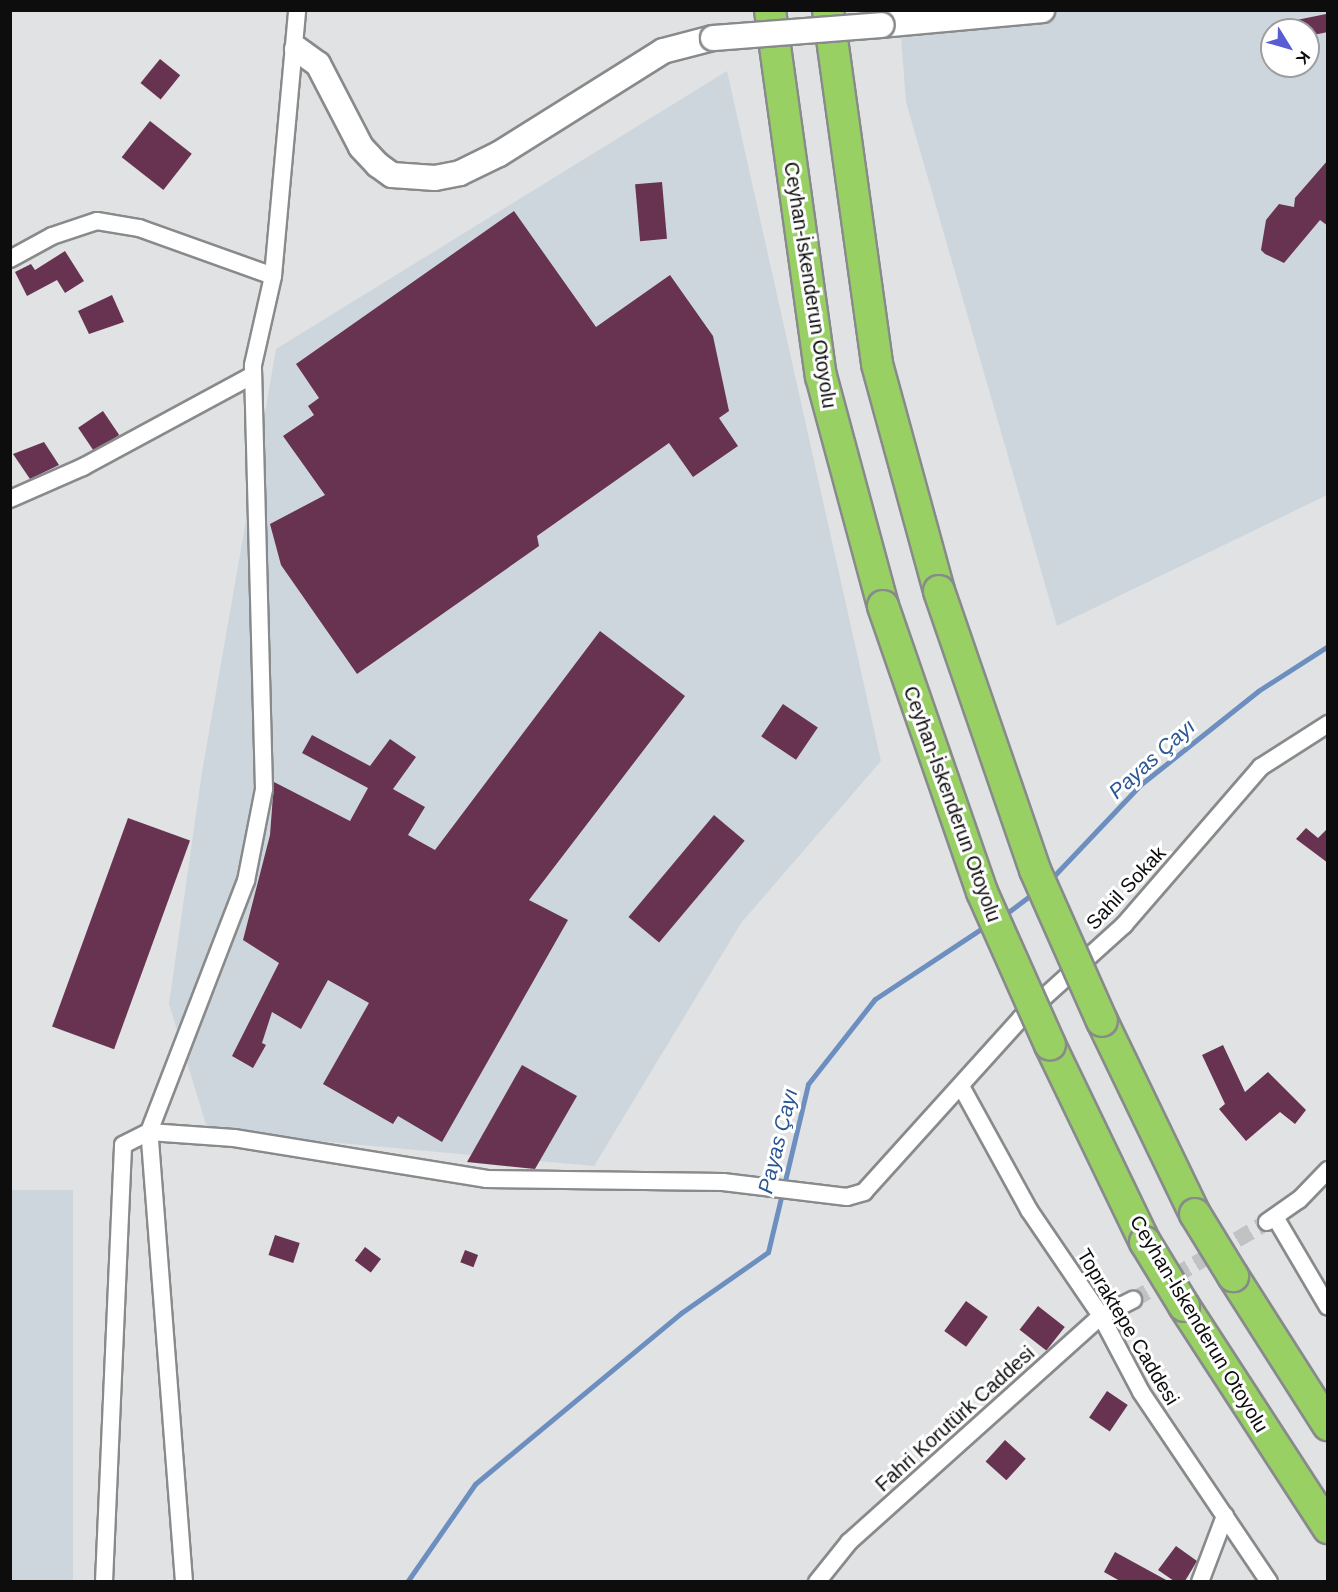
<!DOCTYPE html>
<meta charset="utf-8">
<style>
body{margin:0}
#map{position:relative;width:1338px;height:1592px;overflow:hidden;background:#e0e2e4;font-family:Helvetica,sans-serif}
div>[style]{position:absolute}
.built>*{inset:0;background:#ced6dd;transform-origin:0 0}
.stream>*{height:5px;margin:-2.5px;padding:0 2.5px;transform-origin:2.5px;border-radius:2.5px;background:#6c8fc0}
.building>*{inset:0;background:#673351;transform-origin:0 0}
.street-tunnel>*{height:16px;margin-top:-8px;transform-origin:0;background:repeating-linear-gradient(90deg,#c0c2c4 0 16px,transparent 0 24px)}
.roads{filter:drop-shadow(2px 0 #888a8b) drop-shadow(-2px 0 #888a8b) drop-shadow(0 2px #888a8b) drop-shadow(0 -2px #888a8b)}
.street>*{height:16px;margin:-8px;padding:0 8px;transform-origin:8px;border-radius:8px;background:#fff}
.secondary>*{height:24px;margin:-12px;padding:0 12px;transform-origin:12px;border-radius:12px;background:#fff}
.highway>*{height:30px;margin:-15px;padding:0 15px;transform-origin:15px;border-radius:15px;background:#98d063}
.bridges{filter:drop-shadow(2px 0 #888a8b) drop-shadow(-2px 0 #888a8b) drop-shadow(0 2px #888a8b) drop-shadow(0 -2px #888a8b)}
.secondary-bridge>*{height:24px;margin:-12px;padding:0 12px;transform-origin:12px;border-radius:12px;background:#fff}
.highway-bridge>*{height:30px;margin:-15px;padding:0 15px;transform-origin:15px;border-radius:15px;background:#98d063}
span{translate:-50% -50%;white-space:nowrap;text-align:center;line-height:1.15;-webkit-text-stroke:6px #fff;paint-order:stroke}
.street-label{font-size:20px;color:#0d0d0e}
.water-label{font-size:21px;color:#295695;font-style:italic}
.frame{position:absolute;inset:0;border:12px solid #0d0d0e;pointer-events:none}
.north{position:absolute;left:1260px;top:18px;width:60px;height:60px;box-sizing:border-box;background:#fff;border:2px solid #9e9e9f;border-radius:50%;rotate:127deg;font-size:16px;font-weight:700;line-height:24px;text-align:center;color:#0d0d0e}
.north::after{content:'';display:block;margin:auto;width:21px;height:27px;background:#595dd4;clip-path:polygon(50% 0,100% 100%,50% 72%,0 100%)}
</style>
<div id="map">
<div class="built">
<i style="clip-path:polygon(evenodd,899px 11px,1327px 11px,1327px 495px,1057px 626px,906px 102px,899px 11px,1272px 30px,1308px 30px,1308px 66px,1272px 66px,1272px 30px)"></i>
<i style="clip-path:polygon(727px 71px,881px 761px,741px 923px,594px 1166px,208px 1131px,169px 1004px,202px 772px,276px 349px)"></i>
<i style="left:73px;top:1190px;width:391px;height:63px;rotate:90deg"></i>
</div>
<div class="stream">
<i style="left:1050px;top:880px;width:131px;rotate:-46.5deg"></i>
<i style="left:1140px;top:785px;width:151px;rotate:-38.5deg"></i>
<i style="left:1258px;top:691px;width:83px;rotate:-32.7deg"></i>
<i style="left:1003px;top:916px;width:39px;rotate:-37deg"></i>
<i style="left:407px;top:1582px;width:119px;rotate:-55.2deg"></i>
<i style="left:475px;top:1484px;width:268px;rotate:-39.7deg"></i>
<i style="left:681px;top:1313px;width:106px;rotate:-35deg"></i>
<i style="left:768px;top:1252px;width:173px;rotate:-76.6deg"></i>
<i style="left:808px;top:1084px;width:108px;rotate:-51.8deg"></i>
<i style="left:875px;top:999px;width:134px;rotate:-33.5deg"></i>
</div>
<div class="building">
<i style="clip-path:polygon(1326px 14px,1328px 32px,1308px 36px,1308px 30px,1277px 30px,1277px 24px)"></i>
<i style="left:160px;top:59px;width:26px;height:31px;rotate:39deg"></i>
<i style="left:150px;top:121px;width:53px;height:46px;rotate:38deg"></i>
<i style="clip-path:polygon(1328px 160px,1328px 226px,1320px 220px,1284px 263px,1265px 254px,1261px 250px,1266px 220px,1279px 204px,1294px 207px,1295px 198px)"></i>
<i style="left:662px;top:182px;width:57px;height:27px;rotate:85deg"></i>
<i style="clip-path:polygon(514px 211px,596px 327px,670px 275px,713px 336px,729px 411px,719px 418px,738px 446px,693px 477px,669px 443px,537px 536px,539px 546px,357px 674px,281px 565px,270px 524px,325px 495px,283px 436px,314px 415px,308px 406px,319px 398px,296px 364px)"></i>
<i style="clip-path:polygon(65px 251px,84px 281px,65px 293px,57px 280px,27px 296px,15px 272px,31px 264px,35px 270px)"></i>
<i style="clip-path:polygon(112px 295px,124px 322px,89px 334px,78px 311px)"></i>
<i style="left:103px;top:411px;width:29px;height:30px;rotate:56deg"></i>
<i style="clip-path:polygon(44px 442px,59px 465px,30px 479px,13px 454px)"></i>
<i style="clip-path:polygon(600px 631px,685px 696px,529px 900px,568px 920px,442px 1142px,398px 1116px,393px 1124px,323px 1084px,369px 1003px,328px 980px,301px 1029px,272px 1012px,262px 1043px,266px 1045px,253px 1068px,232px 1056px,279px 963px,243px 940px,270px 835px,274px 782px,350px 821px,368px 788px,302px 753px,312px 735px,370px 766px,390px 739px,416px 757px,393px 789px,425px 807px,408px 835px,435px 850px)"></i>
<i style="left:783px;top:704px;width:42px;height:39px;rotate:34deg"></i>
<i style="left:714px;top:815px;width:40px;height:133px;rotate:40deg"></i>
<i style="left:128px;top:818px;width:66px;height:222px;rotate:20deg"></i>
<i style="clip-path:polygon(1306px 828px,1318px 838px,1328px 828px,1328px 863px,1296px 839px)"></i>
<i style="clip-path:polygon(1223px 1045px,1245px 1092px,1268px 1072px,1306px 1110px,1295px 1124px,1280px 1112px,1246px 1141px,1219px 1109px,1225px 1104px,1202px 1055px)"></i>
<i style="clip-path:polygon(522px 1065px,577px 1096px,535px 1169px,467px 1162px)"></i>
<i style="left:275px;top:1235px;width:26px;height:21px;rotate:18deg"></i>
<i style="left:365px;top:1247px;width:20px;height:17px;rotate:37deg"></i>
<i style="left:465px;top:1250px;width:14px;height:13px;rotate:21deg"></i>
<i style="left:966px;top:1301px;width:27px;height:37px;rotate:36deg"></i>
<i style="left:1038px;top:1306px;width:34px;height:30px;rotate:38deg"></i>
<i style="left:1107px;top:1391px;width:25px;height:32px;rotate:34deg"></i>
<i style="left:1005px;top:1440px;width:28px;height:29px;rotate:42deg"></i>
<i style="clip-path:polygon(1176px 1546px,1197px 1561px,1185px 1581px,1174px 1581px,1158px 1570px)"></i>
<i style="clip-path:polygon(1115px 1552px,1168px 1581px,1120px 1581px,1104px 1572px)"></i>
</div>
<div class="street-tunnel">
<i style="left:1133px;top:1300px;width:154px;rotate:-30.1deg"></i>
</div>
<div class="roads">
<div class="street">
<i style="left:10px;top:259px;width:48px;rotate:-28.7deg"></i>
<i style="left:52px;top:236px;width:47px;rotate:-18.4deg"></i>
<i style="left:97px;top:221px;width:43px;rotate:9.5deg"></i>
<i style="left:139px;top:228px;width:142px;rotate:19.7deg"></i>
<i style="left:10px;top:499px;width:80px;rotate:-23.7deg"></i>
<i style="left:83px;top:467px;width:193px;rotate:-28.4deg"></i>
<i style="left:962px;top:1088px;width:139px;rotate:61.2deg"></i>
<i style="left:1029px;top:1210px;width:128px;rotate:55.8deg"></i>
<i style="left:1101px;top:1316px;width:86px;rotate:62.2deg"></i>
<i style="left:1141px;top:1392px;width:229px;rotate:56deg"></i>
<i style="left:1275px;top:1217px;width:104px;rotate:59.5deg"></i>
<i style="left:1267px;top:1222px;width:39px;rotate:-35deg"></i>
<i style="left:1299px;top:1200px;width:42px;rotate:-46deg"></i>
<i style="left:104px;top:1582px;width:437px;rotate:-87.5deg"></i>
<i style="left:123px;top:1145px;width:29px;rotate:-27deg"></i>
<i style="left:149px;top:1132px;width:85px;rotate:4deg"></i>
<i style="left:234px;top:1138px;width:255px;rotate:9.2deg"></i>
<i style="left:486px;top:1179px;width:237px;rotate:0.7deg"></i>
<i style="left:723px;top:1182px;width:125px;rotate:6.9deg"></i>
<i style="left:847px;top:1197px;width:18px;rotate:-16deg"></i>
<i style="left:864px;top:1192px;width:234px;rotate:-47.9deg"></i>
<i style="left:1021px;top:1018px;width:139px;rotate:-42.1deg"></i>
<i style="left:1124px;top:925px;width:209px;rotate:-49.1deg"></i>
<i style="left:1261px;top:767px;width:80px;rotate:-32.7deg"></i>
<i style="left:184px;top:1582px;width:451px;rotate:-94.4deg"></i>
<i style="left:149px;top:1132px;width:269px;rotate:-68.9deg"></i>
<i style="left:246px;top:881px;width:94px;rotate:-78.9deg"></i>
<i style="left:264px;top:789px;width:424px;rotate:-91.5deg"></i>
<i style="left:253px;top:365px;width:91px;rotate:-77.3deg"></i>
<i style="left:273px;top:276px;width:267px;rotate:-84.8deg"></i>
<i style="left:817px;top:1582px;width:51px;rotate:-51.3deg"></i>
<i style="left:849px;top:1542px;width:338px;rotate:-41.9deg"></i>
<i style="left:1101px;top:1316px;width:36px;rotate:-27deg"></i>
<i style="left:1200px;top:1582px;width:71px;rotate:-69.3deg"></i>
</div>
<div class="secondary">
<i style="left:881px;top:25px;width:162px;rotate:-5.3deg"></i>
<i style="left:297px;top:49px;width:26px;rotate:36deg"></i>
<i style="left:318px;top:64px;width:93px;rotate:62.6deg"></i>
<i style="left:361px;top:147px;width:25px;rotate:47deg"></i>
<i style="left:378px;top:165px;width:17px;rotate:36deg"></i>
<i style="left:392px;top:175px;width:43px;rotate:4deg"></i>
<i style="left:435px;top:178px;width:25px;rotate:-11deg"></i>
<i style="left:460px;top:173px;width:43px;rotate:-26deg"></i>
<i style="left:499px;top:154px;width:194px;rotate:-32.1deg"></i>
<i style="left:663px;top:51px;width:52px;rotate:-14.6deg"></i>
</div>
<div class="highway">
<i style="left:770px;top:10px;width:370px;rotate:82.1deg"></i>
<i style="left:821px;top:376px;width:238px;rotate:74.9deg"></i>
<i style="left:828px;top:10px;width:357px;rotate:82.1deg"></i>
<i style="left:877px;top:364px;width:235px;rotate:74.7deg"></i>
<i style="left:1102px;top:1021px;width:214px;rotate:64.3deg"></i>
<i style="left:1050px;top:1045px;width:219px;rotate:64.3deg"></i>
<i style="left:1233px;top:1276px;width:177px;rotate:57.5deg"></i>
<i style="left:1184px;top:1306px;width:265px;rotate:57deg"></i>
</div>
</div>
<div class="bridges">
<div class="secondary-bridge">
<i style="left:713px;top:38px;width:169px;rotate:-4.4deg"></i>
</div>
<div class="highway-bridge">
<i style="left:939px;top:591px;width:295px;rotate:71deg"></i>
<i style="left:1035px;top:870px;width:165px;rotate:66.1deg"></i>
<i style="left:883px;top:606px;width:303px;rotate:70.9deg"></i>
<i style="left:982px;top:892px;width:167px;rotate:66deg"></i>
<i style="left:1195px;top:1214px;width:73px;rotate:58.5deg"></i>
<i style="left:1145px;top:1242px;width:75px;rotate:58.6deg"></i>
</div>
</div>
<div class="street-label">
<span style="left:810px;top:285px;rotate:81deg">Ceyhan-İskenderun Otoyolu</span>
<span style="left:952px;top:804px;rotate:70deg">Ceyhan-İskenderun Otoyolu</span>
<span style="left:1126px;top:888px;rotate:-47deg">Sahil Sokak</span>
<span style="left:1199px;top:1324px;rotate:59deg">Ceyhan-İskenderun Otoyolu</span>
<span style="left:1128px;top:1327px;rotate:59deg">Topraktepe Caddesi</span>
<span style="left:955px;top:1419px;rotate:-42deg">Fahri Korutürk Caddesi</span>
</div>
<div class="water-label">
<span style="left:1152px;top:759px;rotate:-42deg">Payas Çayı</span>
<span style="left:778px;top:1141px;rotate:-76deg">Payas Çayı</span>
</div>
<div class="frame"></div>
<div class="north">K</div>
</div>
